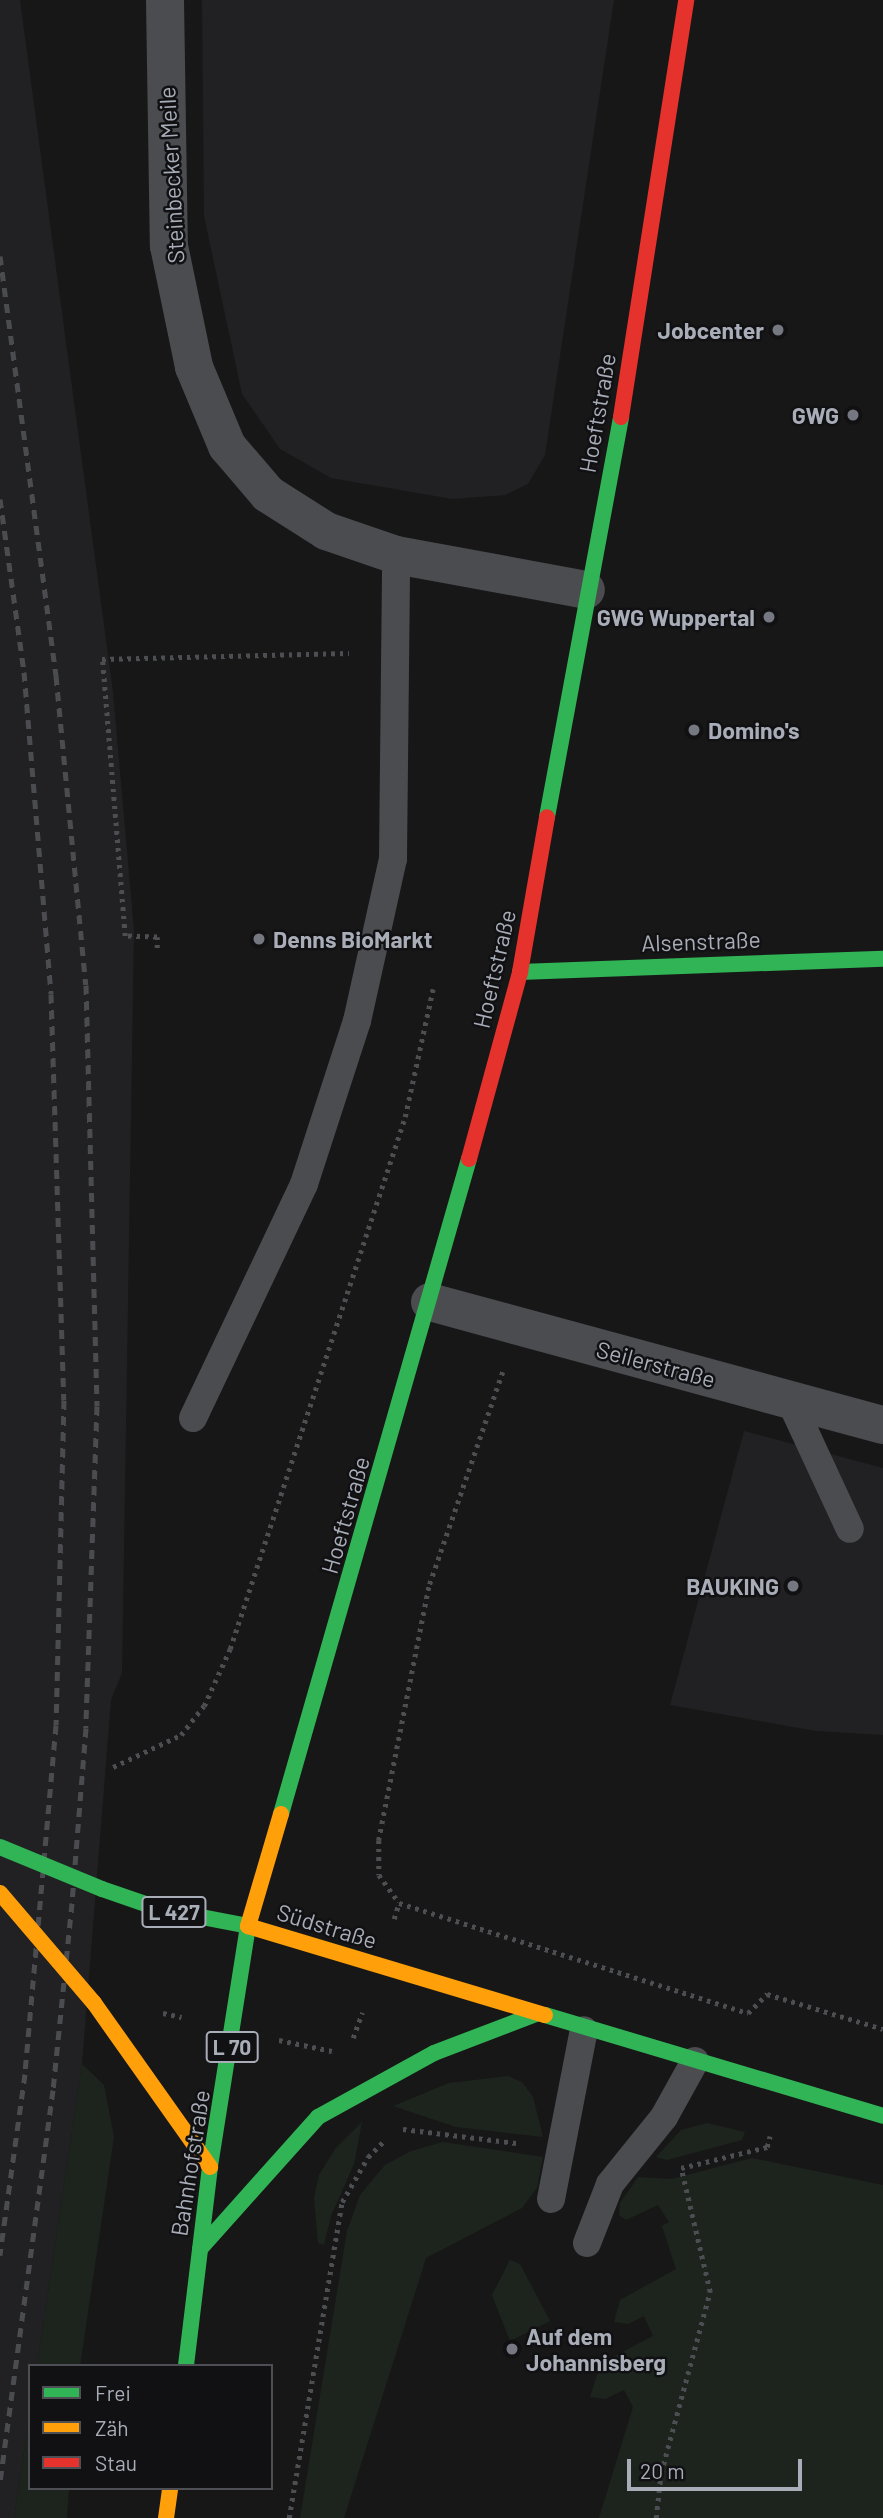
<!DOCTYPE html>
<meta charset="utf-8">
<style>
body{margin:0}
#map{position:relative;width:883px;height:2518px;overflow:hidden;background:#171717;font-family:Barlow,sans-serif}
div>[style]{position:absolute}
.built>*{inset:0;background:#212123}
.green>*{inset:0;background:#1d241e}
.path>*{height:4.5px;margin-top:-2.25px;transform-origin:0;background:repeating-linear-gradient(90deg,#4d4e52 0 3.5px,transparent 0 8.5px)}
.lane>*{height:28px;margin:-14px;padding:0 14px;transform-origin:14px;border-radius:14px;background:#4b4c50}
.street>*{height:38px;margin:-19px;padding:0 19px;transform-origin:19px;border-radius:19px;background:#4b4c50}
.fast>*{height:16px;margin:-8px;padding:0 8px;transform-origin:8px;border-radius:8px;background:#30b455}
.slow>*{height:16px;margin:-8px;padding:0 8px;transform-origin:8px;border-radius:8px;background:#ff9f0a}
.jam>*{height:16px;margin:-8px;padding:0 8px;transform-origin:8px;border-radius:8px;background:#e5322d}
.rail>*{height:5px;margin-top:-2.5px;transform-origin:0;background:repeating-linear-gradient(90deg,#4b4c4f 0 9px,transparent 0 16px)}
.fast-bridge>*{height:16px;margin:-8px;padding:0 8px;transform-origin:8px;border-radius:8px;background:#30b455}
.slow-bridge>*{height:16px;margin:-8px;padding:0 8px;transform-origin:8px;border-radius:8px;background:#ff9f0a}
.dots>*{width:19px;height:19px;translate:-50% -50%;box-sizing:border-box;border:4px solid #111113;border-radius:50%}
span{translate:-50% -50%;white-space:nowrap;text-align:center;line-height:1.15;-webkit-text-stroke:5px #111113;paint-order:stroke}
.shield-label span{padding:2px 5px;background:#111113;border:2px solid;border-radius:5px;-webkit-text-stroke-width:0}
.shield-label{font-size:21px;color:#a8adb8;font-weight:700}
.street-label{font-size:23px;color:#a8adb8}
.poi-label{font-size:23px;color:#a8adb8;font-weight:700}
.right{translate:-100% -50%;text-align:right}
.left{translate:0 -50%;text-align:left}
.legend{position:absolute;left:28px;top:2364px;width:245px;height:126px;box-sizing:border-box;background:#111113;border:2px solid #4d4f55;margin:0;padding:9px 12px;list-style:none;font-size:21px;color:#a8adb8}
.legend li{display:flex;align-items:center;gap:14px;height:35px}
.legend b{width:35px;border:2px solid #4d4f55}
.scale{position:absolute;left:627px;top:2459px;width:175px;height:32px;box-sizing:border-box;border:4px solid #a8adb8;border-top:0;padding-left:9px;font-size:21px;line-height:24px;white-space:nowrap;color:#a8adb8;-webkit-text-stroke:5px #111113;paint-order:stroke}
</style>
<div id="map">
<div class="built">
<i style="clip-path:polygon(0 0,20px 0,113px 692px,134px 930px,122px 1673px,111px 1700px,82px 2064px,37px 2366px,30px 2366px,30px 2412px,14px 2518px,0 2518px)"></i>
<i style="clip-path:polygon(202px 0,614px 0,545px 455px,528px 484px,505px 495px,452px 499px,331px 478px,280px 449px,242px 394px,204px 216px)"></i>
<i style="clip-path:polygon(744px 1431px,883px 1468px,883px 1735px,816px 1731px,670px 1705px)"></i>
</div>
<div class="green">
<i style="clip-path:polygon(82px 2064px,104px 2085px,114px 2137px,80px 2366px,37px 2366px)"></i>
<i style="clip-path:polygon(508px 2076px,522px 2082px,533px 2097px,543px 2137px,456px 2127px,393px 2106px,449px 2083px)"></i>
<i style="clip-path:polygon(362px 2122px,354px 2164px,331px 2216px,324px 2245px,318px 2243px,314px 2198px,319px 2175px,335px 2149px)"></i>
<i style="clip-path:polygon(707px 2123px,745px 2132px,742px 2140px,667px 2160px,656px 2157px,681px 2130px)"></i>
<i style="clip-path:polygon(443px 2142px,543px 2157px,537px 2188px,522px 2208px,426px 2258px,344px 2518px,300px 2518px,347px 2231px,360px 2195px,385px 2165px,411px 2151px)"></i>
<i style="clip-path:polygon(752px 2158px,883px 2185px,883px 2518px,599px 2518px,633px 2407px,624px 2390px,605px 2399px,590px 2397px,601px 2363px,653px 2336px,644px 2316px,628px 2324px,614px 2322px,620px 2300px,676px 2269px,662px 2226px,669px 2222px,658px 2205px,626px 2220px,619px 2215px,620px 2203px,638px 2177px,672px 2179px)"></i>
<i style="clip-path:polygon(510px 2260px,520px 2264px,550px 2321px,510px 2341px,492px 2295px)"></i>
<i style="clip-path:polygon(30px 2412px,30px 2488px,69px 2488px,67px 2518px,14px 2518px)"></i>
</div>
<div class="path">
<i style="left:157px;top:948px;width:11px;rotate:-90deg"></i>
<i style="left:157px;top:937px;width:32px;rotate:-178deg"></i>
<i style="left:125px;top:936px;width:278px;rotate:-94.7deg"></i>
<i style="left:102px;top:659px;width:247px;rotate:-1.4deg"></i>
<i style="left:503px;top:1372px;width:227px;rotate:109deg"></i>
<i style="left:429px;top:1587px;width:258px;rotate:101.2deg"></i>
<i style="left:379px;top:1840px;width:35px;rotate:90deg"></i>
<i style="left:379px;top:1875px;width:34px;rotate:54deg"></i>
<i style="left:399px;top:1903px;width:366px;rotate:17.5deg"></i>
<i style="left:748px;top:2013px;width:27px;rotate:-45deg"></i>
<i style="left:767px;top:1994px;width:121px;rotate:16.8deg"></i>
<i style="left:113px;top:1767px;width:75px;rotate:-25.2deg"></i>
<i style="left:181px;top:1735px;width:37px;rotate:-52deg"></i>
<i style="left:204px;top:1706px;width:63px;rotate:-65.5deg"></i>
<i style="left:230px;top:1649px;width:560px;rotate:-71.79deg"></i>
<i style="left:405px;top:1117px;width:131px;rotate:-77.7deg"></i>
<i style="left:394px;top:1919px;width:17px;rotate:-73deg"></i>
<i style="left:163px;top:2013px;width:19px;rotate:12deg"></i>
<i style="left:353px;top:2038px;width:27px;rotate:-70deg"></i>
<i style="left:279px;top:2040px;width:54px;rotate:11.7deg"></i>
<i style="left:403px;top:2129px;width:114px;rotate:7.1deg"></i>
<i style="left:289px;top:2518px;width:320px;rotate:-80.5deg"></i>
<i style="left:342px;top:2202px;width:52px;rotate:-60deg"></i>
<i style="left:368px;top:2157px;width:21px;rotate:-45deg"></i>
<i style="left:656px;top:2518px;width:45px;rotate:-83.7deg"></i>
<i style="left:661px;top:2473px;width:188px;rotate:-74.9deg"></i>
<i style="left:710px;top:2292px;width:127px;rotate:-103.2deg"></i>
<i style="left:681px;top:2168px;width:89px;rotate:-13.7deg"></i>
<i style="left:767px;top:2147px;width:11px;rotate:-75deg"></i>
</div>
<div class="lane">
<i style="left:790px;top:1400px;width:142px;rotate:65.1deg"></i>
<i style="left:193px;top:1418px;width:259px;rotate:-64.6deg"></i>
<i style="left:304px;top:1184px;width:171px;rotate:-72deg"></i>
<i style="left:357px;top:1021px;width:166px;rotate:-77.5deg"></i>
<i style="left:393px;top:859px;width:304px;rotate:-89.4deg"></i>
<i style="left:551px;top:2199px;width:172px;rotate:-79deg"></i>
<i style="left:587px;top:2243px;width:63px;rotate:-68.7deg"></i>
<i style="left:610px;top:2184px;width:86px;rotate:-51.1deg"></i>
<i style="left:664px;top:2117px;width:64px;rotate:-61deg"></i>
</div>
<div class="street">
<i style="left:165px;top:0;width:246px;rotate:89.1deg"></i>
<i style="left:169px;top:246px;width:124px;rotate:78.3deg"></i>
<i style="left:194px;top:367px;width:86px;rotate:67.3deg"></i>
<i style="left:227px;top:446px;width:63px;rotate:49.5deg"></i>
<i style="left:268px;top:494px;width:69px;rotate:32.5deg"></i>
<i style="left:326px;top:531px;width:74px;rotate:18.9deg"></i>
<i style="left:396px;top:555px;width:193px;rotate:10.4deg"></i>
<i style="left:430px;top:1302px;width:469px;rotate:15.2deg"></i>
</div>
<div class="fast">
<i style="left:547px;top:817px;width:407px;rotate:-79.5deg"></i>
<i style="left:520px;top:972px;width:363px;rotate:-2.1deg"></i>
<i style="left:281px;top:1814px;width:681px;rotate:-73.99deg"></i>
<i style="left:102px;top:1889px;width:61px;rotate:19deg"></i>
<i style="left:160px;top:1909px;width:90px;rotate:10.9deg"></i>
<i style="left:248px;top:1926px;width:244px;rotate:99deg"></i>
<i style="left:210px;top:2167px;width:200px;rotate:96.9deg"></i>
<i style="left:545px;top:2015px;width:353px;rotate:16.6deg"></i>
<i style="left:200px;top:2249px;width:177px;rotate:-48.2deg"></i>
<i style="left:318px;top:2117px;width:132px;rotate:-28.9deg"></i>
<i style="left:434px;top:2053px;width:109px;rotate:-20.9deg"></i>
</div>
<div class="slow">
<i style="left:281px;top:1814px;width:117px;rotate:106.4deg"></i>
<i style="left:248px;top:1926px;width:310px;rotate:16.7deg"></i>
<i style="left:94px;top:2003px;width:201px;rotate:54.7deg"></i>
<i style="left:166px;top:2518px;width:30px;rotate:-82deg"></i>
</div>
<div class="jam">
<i style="left:621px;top:417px;width:422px;rotate:-81.1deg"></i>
<i style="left:469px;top:1159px;width:194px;rotate:-74.7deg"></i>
<i style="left:520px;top:972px;width:157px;rotate:-80.1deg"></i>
</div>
<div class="rail">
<i style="left:0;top:256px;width:424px;rotate:82.4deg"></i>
<i style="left:56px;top:676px;width:310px;rotate:84.5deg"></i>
<i style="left:86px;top:985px;width:421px;rotate:88.5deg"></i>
<i style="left:97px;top:1406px;width:322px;rotate:92deg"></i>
<i style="left:86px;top:1728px;width:176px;rotate:94.6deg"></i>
<i style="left:72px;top:1903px;width:188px;rotate:95.8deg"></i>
<i style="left:53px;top:2090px;width:396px;rotate:97.7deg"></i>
<i style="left:0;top:499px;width:175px;rotate:82.1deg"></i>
<i style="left:24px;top:672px;width:323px;rotate:85.2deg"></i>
<i style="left:51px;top:994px;width:406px;rotate:88.2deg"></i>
<i style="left:64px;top:1400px;width:325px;rotate:91.4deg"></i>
<i style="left:56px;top:1725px;width:350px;rotate:95.1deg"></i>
<i style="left:25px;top:2074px;width:183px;rotate:97.9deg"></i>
</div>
<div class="fast-bridge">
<i style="left:0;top:1847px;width:110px;rotate:22.4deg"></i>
</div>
<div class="slow-bridge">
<i style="left:0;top:1893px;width:145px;rotate:49.5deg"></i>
</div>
<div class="dots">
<i style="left:778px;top:330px;background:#757880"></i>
<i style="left:853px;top:415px;background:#757880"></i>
<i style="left:769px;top:617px;background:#757880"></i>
<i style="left:694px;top:730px;background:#757880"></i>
<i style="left:259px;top:939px;background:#757880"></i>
<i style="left:793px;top:1586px;background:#757880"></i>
<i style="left:512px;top:2349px;background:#757880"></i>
</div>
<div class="shield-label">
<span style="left:174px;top:1912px">L 427</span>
<span style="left:232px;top:2047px">L 70</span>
</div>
<div class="street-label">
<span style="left:171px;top:175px;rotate:-93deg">Steinbecker Meile</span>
<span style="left:597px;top:413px;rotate:-80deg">Hoeftstraße</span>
<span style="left:701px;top:941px;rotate:-2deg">Alsenstraße</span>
<span style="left:494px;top:969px;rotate:-77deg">Hoeftstraße</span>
<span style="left:656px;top:1364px;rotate:15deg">Seilerstraße</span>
<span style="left:345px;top:1515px;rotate:-74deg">Hoeftstraße</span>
<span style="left:327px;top:1926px;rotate:17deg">Südstraße</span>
<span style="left:190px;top:2163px;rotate:-81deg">Bahnhofstraße</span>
</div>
<div class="poi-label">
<span class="right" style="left:764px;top:330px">Jobcenter</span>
<span class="right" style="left:839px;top:415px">GWG</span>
<span class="right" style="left:755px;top:617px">GWG Wuppertal</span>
<span class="left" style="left:708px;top:730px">Domino's</span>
<span class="left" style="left:273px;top:939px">Denns BioMarkt</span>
<span class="right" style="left:779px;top:1586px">BAUKING</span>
<span class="left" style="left:526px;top:2349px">Auf dem<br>Johannisberg</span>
</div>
<ul class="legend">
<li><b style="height:9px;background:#30b455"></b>Frei</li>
<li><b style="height:9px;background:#ff9f0a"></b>Zäh</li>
<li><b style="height:9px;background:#e5322d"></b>Stau</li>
</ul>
<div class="scale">20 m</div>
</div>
